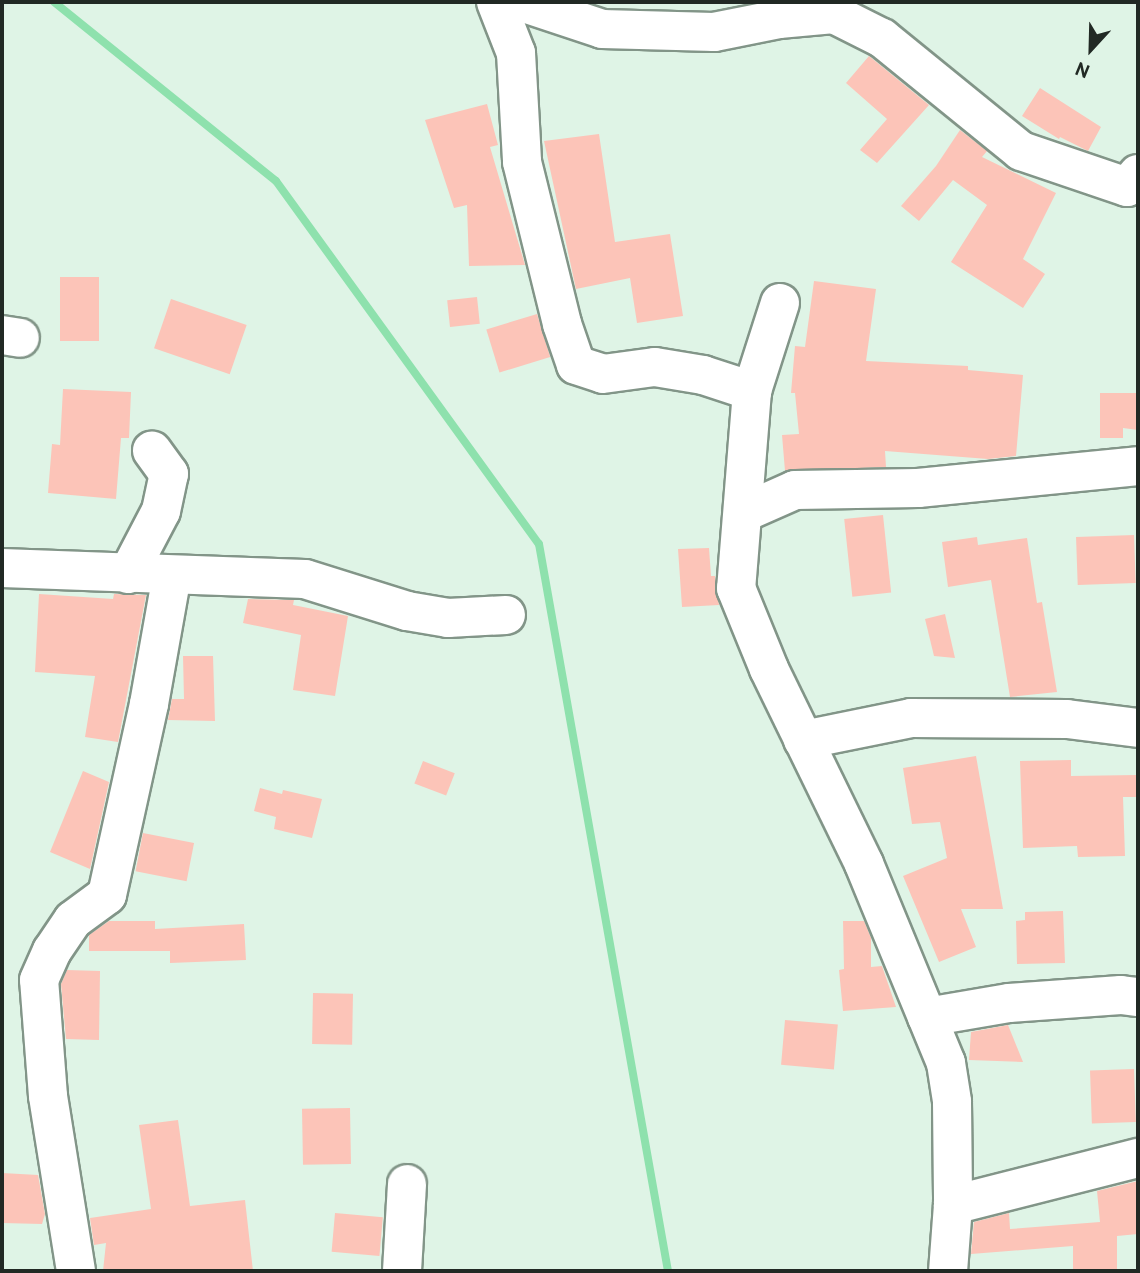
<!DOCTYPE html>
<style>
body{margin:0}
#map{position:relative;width:1140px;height:1273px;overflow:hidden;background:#dff4e6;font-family:Overpass,sans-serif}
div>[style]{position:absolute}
.stream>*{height:8px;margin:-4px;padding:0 4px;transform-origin:4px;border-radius:4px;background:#8ee1ad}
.building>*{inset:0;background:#fcc4b8;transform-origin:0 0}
.roads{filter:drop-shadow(2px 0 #829588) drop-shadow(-2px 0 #829588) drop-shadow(0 2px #829588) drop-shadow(0 -2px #829588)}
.minor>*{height:38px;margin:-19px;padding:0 19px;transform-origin:19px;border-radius:19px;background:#fff}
span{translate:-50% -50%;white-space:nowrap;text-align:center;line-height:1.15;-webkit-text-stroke:5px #dff4e6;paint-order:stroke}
.frame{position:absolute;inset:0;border:4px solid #212924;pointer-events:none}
.north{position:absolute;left:1056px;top:14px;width:70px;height:70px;-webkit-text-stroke:5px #dff4e6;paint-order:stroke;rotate:202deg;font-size:19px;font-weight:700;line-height:28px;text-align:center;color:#212924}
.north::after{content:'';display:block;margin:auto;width:24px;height:32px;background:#212924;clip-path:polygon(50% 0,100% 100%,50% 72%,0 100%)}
</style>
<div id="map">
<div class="stream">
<i style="left:54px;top:2px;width:285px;rotate:38.9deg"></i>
<i style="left:276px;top:181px;width:448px;rotate:54.1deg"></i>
<i style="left:539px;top:544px;width:738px;rotate:79.94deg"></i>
</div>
<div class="building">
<i style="clip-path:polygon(869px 56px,929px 105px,877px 163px,860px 150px,887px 119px,846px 83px)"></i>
<i style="clip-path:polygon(1040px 88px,1101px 127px,1088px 151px,1060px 137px,1059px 139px,1022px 116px)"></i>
<i style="clip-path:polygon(487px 104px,498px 145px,490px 147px,525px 265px,469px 266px,467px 205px,454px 208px,425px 120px)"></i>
<i style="clip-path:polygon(960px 130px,987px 151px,982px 157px,1056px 193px,1023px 259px,1045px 274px,1023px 308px,951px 262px,987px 205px,953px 180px,919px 221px,901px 206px,936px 166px)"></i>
<i style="clip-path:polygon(599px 134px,615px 242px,670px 234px,683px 316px,637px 323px,630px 278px,576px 289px,544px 141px)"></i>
<i style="left:60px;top:277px;width:39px;height:64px"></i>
<i style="clip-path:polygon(814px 281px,876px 289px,866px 361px,968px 366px,968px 370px,1023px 375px,1016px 456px,988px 459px,885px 451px,886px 467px,785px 471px,782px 435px,799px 434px,795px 393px,791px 393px,795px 346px,805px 347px)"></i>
<i style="left:477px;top:297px;width:27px;height:30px;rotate:84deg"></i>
<i style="left:171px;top:299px;width:80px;height:52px;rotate:19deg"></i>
<i style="left:537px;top:314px;width:45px;height:53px;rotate:73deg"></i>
<i style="clip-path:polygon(63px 389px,131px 392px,129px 438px,121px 438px,116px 499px,48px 493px,52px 444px,60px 445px)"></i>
<i style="clip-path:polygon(1100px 393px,1138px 393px,1138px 430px,1123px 428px,1123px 438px,1100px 438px)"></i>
<i style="left:883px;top:515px;width:78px;height:39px;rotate:84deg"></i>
<i style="left:1134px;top:535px;width:48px;height:58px;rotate:88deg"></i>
<i style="clip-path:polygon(977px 537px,978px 545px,1027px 538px,1037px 603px,1042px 602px,1057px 692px,1010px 697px,991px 580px,948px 587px,942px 542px)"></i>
<i style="clip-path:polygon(709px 548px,711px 576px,715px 576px,719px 605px,682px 607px,678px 549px)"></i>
<i style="clip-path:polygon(39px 594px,113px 599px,114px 594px,146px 595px,118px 742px,85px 737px,95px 676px,35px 672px)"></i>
<i style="clip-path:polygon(248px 599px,294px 600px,293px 605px,348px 616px,335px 696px,293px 690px,301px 635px,243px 623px)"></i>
<i style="clip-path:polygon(945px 614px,955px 658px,934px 656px,925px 619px)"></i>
<i style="clip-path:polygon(183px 656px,213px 656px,215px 721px,168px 720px,172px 699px,184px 699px)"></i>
<i style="clip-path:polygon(976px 756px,1003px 909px,961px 909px,976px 947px,939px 962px,903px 876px,947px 858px,940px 822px,912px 824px,903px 768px)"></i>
<i style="clip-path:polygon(1071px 760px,1071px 776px,1136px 775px,1136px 797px,1123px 797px,1125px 856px,1078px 857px,1077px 846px,1023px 848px,1020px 761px)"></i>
<i style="left:423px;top:761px;width:34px;height:24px;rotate:21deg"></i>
<i style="clip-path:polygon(83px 771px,109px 782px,90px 869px,50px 852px)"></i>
<i style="clip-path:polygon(260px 788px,282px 794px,283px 790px,322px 799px,312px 838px,274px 829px,276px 817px,254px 811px)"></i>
<i style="left:143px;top:833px;width:52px;height:39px;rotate:11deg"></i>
<i style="clip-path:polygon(1063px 911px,1065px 963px,1017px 964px,1016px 921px,1025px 920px,1025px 912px)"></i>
<i style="clip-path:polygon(109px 921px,155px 921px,155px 929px,244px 924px,246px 960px,170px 963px,170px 951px,89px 951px,89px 935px)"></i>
<i style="clip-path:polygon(843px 921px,864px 921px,871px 938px,871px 967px,882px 966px,896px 1007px,843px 1011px,839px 970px,844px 969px)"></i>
<i style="clip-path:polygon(67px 970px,100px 971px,99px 1040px,66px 1039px,61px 984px)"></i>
<i style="left:313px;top:993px;width:40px;height:51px;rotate:1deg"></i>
<i style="left:785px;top:1020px;width:53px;height:45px;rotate:5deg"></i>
<i style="clip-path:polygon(1008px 1025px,1023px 1062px,969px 1060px,971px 1032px)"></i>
<i style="left:1134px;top:1069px;width:53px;height:44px;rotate:88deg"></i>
<i style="left:350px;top:1108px;width:56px;height:48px;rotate:89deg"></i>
<i style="clip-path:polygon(178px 1120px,190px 1206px,245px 1200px,253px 1271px,103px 1271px,106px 1243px,94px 1245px,90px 1218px,151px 1209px,139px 1125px)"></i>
<i style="clip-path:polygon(2px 1173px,38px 1175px,45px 1214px,42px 1224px,2px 1223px)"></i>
<i style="clip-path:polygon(1138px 1181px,1138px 1234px,1117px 1236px,1117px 1271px,1073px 1271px,1073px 1246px,971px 1254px,974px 1222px,1009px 1213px,1010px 1229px,1100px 1222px,1097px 1191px)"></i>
<i style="left:335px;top:1213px;width:48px;height:39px;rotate:5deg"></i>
</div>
<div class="roads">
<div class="minor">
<i style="left:496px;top:2px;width:55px;rotate:68.6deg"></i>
<i style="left:516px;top:53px;width:109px;rotate:86.8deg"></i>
<i style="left:522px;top:162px;width:167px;rotate:76.1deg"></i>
<i style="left:562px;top:324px;width:43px;rotate:71.1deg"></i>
<i style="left:576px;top:365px;width:28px;rotate:18deg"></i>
<i style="left:603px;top:374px;width:52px;rotate:-7.7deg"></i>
<i style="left:655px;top:367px;width:49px;rotate:9.5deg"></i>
<i style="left:703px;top:375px;width:52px;rotate:18.1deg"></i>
<i style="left:521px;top:2px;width:85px;rotate:18.4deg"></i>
<i style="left:602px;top:29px;width:112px;rotate:1.5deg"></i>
<i style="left:714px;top:32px;width:66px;rotate:-11.3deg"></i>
<i style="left:779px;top:19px;width:55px;rotate:-5.2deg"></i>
<i style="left:834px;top:14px;width:54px;rotate:26.6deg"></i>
<i style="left:882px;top:38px;width:179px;rotate:39.1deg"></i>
<i style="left:1021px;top:151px;width:112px;rotate:18.8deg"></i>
<i style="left:1127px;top:187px;width:17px;rotate:-50deg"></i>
<i style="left:780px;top:303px;width:92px;rotate:107.7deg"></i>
<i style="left:752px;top:391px;width:198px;rotate:94.6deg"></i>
<i style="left:736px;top:588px;width:87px;rotate:67.8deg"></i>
<i style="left:769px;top:669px;width:217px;rotate:64deg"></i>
<i style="left:864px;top:864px;width:215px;rotate:67.6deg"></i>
<i style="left:946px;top:1063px;width:39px;rotate:81deg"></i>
<i style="left:952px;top:1102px;width:103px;rotate:89.4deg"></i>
<i style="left:953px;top:1205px;width:66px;rotate:94.3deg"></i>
<i style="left:2px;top:335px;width:18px;rotate:9deg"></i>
<i style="left:743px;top:513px;width:57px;rotate:-23.9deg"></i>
<i style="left:795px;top:490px;width:123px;rotate:-0.9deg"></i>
<i style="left:918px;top:488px;width:221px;rotate:-5.7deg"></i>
<i style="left:2px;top:568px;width:303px;rotate:2.1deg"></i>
<i style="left:305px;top:579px;width:107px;rotate:17.4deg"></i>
<i style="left:407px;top:611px;width:42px;rotate:9.7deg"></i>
<i style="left:448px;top:618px;width:58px;rotate:-3deg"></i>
<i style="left:128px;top:574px;width:71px;rotate:-62.4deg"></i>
<i style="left:161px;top:511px;width:38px;rotate:-78deg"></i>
<i style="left:169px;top:474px;width:29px;rotate:-126deg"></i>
<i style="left:803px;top:740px;width:110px;rotate:-11.5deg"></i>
<i style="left:911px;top:718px;width:156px;rotate:0.4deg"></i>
<i style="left:1067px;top:719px;width:72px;rotate:7.2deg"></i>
<i style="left:927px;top:1017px;width:83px;rotate:-9.7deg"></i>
<i style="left:1009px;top:1003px;width:112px;rotate:-4.1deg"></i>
<i style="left:1121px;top:995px;width:17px;rotate:7deg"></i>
<i style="left:953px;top:1205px;width:191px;rotate:-14.3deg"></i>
<i style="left:76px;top:1271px;width:177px;rotate:-99.1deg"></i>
<i style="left:48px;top:1096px;width:116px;rotate:-94.4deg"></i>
<i style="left:39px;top:980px;width:32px;rotate:-66deg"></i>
<i style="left:52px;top:951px;width:37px;rotate:-56deg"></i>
<i style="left:73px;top:920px;width:42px;rotate:-36.3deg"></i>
<i style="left:107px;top:895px;width:196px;rotate:-77.6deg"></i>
<i style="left:149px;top:704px;width:131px;rotate:-79.9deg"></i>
<i style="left:402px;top:1271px;width:87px;rotate:-86.7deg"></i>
</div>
</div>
<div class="frame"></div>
<div class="north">N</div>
</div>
